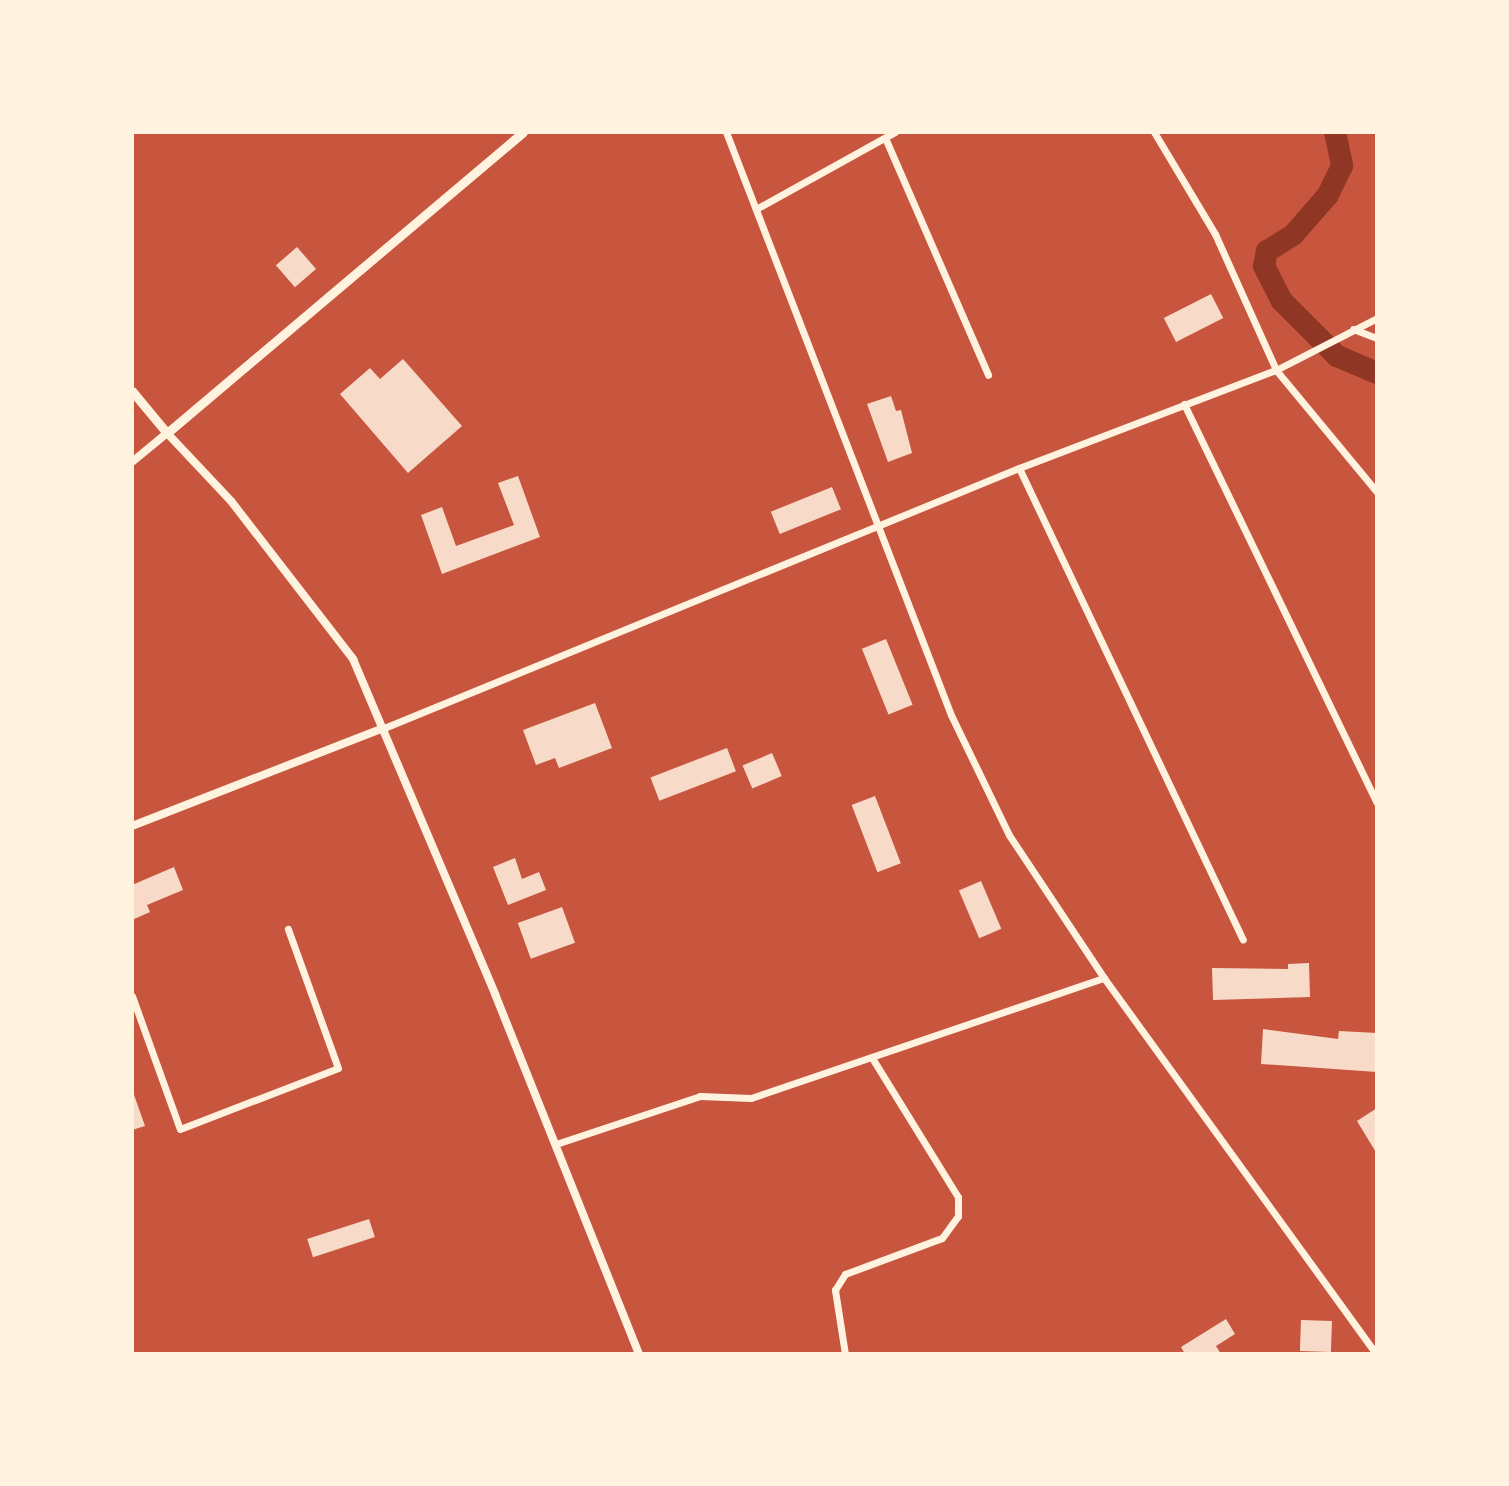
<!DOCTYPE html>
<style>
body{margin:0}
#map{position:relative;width:1509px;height:1486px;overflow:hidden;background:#c8553d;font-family:"Crimson Pro",serif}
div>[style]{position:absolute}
.river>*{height:22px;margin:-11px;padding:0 11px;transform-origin:11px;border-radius:11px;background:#8f3625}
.building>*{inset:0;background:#f7dbc8;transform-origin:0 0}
.minor>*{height:7px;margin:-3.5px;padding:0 3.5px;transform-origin:3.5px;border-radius:3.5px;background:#fff3e0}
.tertiary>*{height:8px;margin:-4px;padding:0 4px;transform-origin:4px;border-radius:4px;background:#fff3e0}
.secondary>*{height:9px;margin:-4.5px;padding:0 4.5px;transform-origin:4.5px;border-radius:4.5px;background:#fff3e0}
span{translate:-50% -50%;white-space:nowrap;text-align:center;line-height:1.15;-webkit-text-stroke:7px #fff3e0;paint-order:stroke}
.frame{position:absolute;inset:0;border:134px solid #fff3e0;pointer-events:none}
</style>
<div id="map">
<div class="river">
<i style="left:1335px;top:132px;width:35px;rotate:78deg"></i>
<i style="left:1342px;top:166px;width:32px;rotate:116deg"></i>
<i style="left:1328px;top:195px;width:53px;rotate:131.2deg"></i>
<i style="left:1293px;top:235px;width:31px;rotate:148deg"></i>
<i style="left:1267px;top:251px;width:15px;rotate:101deg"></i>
<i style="left:1264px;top:266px;width:39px;rotate:63deg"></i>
<i style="left:1282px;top:301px;width:78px;rotate:45deg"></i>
<i style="left:1337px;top:356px;width:43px;rotate:23deg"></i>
</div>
<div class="building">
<i style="left:297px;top:247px;width:29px;height:28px;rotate:49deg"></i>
<i style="left:1211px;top:294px;width:27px;height:53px;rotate:63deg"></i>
<i style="clip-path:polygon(403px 359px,462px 426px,408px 473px,340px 394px,370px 368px,380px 379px)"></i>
<i style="clip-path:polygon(891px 396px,896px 411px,901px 410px,912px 453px,888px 462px,867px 404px)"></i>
<i style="clip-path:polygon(518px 476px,540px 537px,442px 574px,421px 515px,442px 507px,456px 546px,514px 525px,498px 483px)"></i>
<i style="left:832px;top:487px;width:24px;height:66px;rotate:68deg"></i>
<i style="left:886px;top:639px;width:71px;height:26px;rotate:68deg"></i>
<i style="clip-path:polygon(595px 703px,612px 748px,559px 768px,555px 758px,536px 765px,523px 730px)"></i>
<i style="left:727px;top:748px;width:25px;height:82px;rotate:69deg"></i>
<i style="left:772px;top:753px;width:25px;height:32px;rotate:67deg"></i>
<i style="left:875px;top:796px;width:72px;height:25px;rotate:69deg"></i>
<i style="clip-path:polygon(515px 858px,522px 879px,539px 872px,546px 890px,508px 905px,493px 867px)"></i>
<i style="clip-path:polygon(174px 867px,183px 890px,147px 905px,150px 912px,132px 920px,132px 885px)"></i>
<i style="left:981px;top:881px;width:52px;height:24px;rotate:67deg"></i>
<i style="left:562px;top:907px;width:38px;height:47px;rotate:70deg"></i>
<i style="clip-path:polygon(1309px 963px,1310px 997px,1213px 1000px,1212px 968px,1288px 969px,1288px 964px)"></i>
<i style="clip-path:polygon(1263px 1029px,1338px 1039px,1339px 1031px,1377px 1033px,1377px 1072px,1261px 1064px)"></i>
<i style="clip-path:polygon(132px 1089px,145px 1126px,132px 1130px)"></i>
<i style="clip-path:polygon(1377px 1108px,1377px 1154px,1357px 1121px)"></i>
<i style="left:369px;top:1219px;width:19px;height:65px;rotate:72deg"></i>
<i style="clip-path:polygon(1226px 1319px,1235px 1334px,1216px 1346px,1221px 1354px,1185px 1354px,1181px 1347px)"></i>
<i style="left:1301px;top:1320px;width:31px;height:31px;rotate:2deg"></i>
</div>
<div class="minor">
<i style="left:726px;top:132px;width:625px;rotate:68.9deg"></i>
<i style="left:951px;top:715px;width:133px;rotate:64.2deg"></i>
<i style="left:1009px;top:835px;width:172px;rotate:56.4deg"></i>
<i style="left:1104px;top:978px;width:464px;rotate:54.1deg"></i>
<i style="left:1154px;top:132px;width:119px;rotate:59.1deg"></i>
<i style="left:1215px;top:234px;width:149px;rotate:65.8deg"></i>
<i style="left:1276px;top:370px;width:158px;rotate:50.4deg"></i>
<i style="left:886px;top:140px;width:256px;rotate:66.5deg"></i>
<i style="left:756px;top:209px;width:159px;rotate:-29deg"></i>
<i style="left:1353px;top:329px;width:26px;rotate:21deg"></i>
<i style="left:1184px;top:404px;width:443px;rotate:64.2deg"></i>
<i style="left:1019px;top:468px;width:522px;rotate:64.61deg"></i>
<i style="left:384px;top:728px;width:686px;rotate:-22.27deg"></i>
<i style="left:1019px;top:468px;width:275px;rotate:-20.9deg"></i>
<i style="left:1276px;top:370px;width:114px;rotate:-27.2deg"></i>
<i style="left:132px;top:996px;width:141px;rotate:70.2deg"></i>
<i style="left:180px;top:1129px;width:169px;rotate:-21.1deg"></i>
<i style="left:338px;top:1068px;width:148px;rotate:-109.8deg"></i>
<i style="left:556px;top:1144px;width:152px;rotate:-18.4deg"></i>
<i style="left:700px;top:1096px;width:51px;rotate:2.2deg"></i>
<i style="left:751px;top:1098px;width:373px;rotate:-18.8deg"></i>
<i style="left:845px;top:1354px;width:65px;rotate:-98.9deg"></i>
<i style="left:835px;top:1290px;width:19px;rotate:-58deg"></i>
<i style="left:845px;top:1274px;width:103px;rotate:-20.4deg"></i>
<i style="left:942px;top:1238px;width:27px;rotate:-54deg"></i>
<i style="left:958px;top:1216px;width:19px;rotate:-90deg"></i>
<i style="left:958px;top:1197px;width:163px;rotate:-121.7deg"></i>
</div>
<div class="tertiary">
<i style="left:132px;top:462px;width:45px;rotate:-39.6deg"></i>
<i style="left:167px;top:433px;width:93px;rotate:46.7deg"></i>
<i style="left:231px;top:501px;width:200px;rotate:52.3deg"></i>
<i style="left:353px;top:659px;width:364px;rotate:67deg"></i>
<i style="left:495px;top:994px;width:388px;rotate:68.2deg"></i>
<i style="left:132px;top:826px;width:270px;rotate:-21.3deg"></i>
</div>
<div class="secondary">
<i style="left:132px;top:391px;width:55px;rotate:50.2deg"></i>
<i style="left:167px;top:433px;width:466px;rotate:-40.2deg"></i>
</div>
<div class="frame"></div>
</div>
